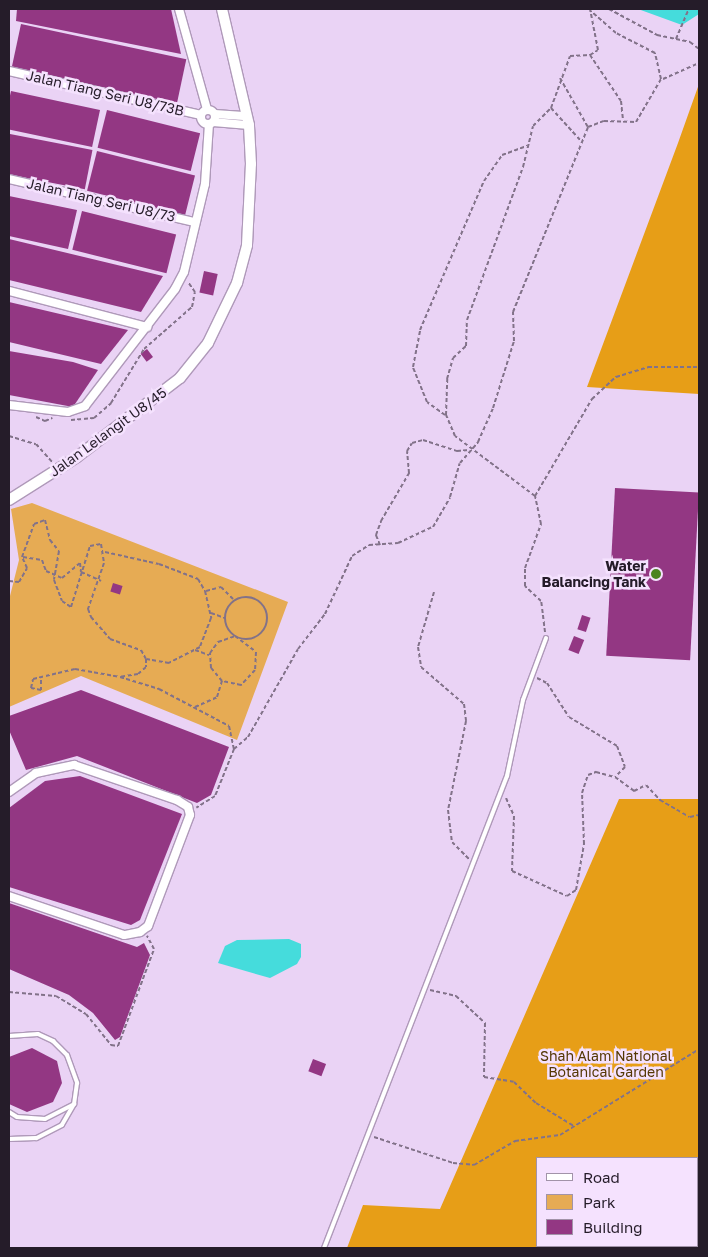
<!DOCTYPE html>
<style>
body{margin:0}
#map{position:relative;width:708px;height:1257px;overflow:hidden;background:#ead3f5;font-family:"Golos Text",sans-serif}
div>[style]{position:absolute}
.green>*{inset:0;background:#e6ab54}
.forest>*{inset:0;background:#e79e17}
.water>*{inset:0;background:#45dcdc}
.building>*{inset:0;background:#933783;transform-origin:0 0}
.path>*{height:2px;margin-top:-1px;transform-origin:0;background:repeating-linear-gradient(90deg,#827289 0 4px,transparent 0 6.5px)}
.path>.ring{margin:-1px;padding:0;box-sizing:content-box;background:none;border:2px solid #827289;border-radius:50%}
.roads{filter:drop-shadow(1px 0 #af99b9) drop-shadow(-1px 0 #af99b9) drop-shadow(0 1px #af99b9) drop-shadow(0 -1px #af99b9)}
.service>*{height:4px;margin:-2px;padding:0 2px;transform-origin:2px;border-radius:2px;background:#fff}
.minor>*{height:8px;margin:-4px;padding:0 4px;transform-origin:4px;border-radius:4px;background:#fff}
.minor>.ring{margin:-4px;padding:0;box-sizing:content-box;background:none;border:8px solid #fff;border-radius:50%}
.tertiary>*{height:10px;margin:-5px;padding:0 5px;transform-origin:5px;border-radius:5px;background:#fff}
.dots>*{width:14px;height:14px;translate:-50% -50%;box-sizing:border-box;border:2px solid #f5e2fe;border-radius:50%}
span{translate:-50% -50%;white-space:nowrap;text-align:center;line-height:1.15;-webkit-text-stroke:5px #f5e2fe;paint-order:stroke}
.street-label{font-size:14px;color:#251c29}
.poi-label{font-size:14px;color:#251c29;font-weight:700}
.right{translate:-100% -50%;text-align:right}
.park-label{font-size:14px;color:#543704}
.frame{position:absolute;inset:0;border:10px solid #251c29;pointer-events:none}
.legend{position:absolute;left:536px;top:1157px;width:162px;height:90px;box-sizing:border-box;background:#f5e2fe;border:1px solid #a293a9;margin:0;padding:6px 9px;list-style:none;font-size:15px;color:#251c29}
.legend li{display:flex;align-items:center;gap:10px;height:25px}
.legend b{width:25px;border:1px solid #a293a9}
</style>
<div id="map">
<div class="green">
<i style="clip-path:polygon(32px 503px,288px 602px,237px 740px,81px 676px,9px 707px,9px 600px,19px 560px,11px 509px)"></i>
</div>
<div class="forest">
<i style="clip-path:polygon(699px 84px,699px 394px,587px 387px,678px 143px)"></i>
<i style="clip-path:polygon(evenodd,619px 799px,699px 799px,699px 1248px,347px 1248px,363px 1205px,440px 1209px,619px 799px,537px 1158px,697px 1158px,697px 1246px,537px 1246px,537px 1158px)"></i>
</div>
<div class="water">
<i style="clip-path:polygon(638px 9px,699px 9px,699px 14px,682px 25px)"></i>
<i style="clip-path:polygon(289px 939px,301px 944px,301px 957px,297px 964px,270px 978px,218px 963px,225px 946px,237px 940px)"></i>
</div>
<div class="building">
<i style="clip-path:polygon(17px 9px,171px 9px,181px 54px,16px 21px)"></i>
<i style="left:21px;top:24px;width:169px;height:45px;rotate:12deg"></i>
<i style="left:11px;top:91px;width:91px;height:38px;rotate:12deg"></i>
<i style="left:107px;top:110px;width:96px;height:39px;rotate:14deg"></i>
<i style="left:10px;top:134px;width:84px;height:40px;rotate:11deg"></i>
<i style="left:97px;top:151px;width:101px;height:41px;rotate:14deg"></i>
<i style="clip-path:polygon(9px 196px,77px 210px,68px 249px,9px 236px)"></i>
<i style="left:82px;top:211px;width:97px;height:40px;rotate:14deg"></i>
<i style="clip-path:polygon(9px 239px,163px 276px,141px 312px,9px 280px)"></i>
<i style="left:204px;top:271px;width:14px;height:22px;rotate:12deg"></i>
<i style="clip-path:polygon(9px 302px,128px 330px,101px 364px,9px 342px)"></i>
<i style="left:147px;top:349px;width:10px;height:8px;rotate:53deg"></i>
<i style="clip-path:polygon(9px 351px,73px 362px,98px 370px,73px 407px,9px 395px)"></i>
<i style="left:615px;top:488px;width:84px;height:168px;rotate:3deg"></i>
<i style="left:113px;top:583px;width:10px;height:9px;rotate:17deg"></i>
<i style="left:582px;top:615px;width:9px;height:15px;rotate:18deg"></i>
<i style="left:574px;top:636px;width:11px;height:15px;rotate:22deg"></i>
<i style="clip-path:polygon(81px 690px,229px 747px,211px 795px,197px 803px,77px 756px,26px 770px,9px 730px,9px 716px)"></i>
<i style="clip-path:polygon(80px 776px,182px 814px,140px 920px,131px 925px,9px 887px,9px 808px,45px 781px)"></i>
<i style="clip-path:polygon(9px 903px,137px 947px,144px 943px,150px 955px,120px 1037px,115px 1040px,93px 1013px,69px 995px,9px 969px)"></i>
<i style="clip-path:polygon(32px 1048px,57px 1061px,62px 1083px,53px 1102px,27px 1112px,9px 1104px,9px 1057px)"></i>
<i style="left:313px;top:1059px;width:14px;height:13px;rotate:21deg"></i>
</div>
<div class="path">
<i style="left:609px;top:9px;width:55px;rotate:28.4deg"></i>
<i style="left:657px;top:35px;width:34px;rotate:12deg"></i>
<i style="left:690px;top:42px;width:11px;rotate:38deg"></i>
<i style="left:676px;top:39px;width:33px;rotate:-67deg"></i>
<i style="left:590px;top:55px;width:55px;rotate:56deg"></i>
<i style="left:621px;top:101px;width:19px;rotate:84deg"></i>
<i style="left:560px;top:78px;width:56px;rotate:60.3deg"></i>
<i style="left:663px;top:79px;width:39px;rotate:-24deg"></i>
<i style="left:551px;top:108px;width:45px;rotate:47.7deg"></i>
<i style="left:445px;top:415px;width:22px;rotate:-144deg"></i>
<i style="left:427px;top:402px;width:38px;rotate:-112deg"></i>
<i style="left:413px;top:367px;width:38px;rotate:-79deg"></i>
<i style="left:420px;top:330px;width:162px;rotate:-66.8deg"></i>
<i style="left:484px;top:181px;width:32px;rotate:-55deg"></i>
<i style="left:502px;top:155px;width:27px;rotate:-20deg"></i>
<i style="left:36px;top:417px;width:10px;rotate:24deg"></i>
<i style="left:45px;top:421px;width:8px;rotate:-23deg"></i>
<i style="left:71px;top:420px;width:23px;rotate:-5deg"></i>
<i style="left:94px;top:418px;width:23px;rotate:-41deg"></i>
<i style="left:111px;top:403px;width:63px;rotate:-58.6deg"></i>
<i style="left:144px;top:349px;width:64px;rotate:-41.2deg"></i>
<i style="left:192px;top:307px;width:15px;rotate:-79deg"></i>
<i style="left:195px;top:292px;width:12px;rotate:-125deg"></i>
<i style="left:9px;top:436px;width:28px;rotate:17deg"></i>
<i style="left:36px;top:444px;width:24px;rotate:48deg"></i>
<i style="left:535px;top:496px;width:113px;rotate:-59.6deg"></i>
<i style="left:592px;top:399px;width:33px;rotate:-43deg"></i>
<i style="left:616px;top:377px;width:34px;rotate:-17deg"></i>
<i style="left:648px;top:367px;width:51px"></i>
<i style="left:380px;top:545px;width:11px;rotate:-112deg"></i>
<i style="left:376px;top:535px;width:15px;rotate:-70deg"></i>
<i style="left:381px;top:521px;width:56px;rotate:-59.7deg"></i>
<i style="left:409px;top:473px;width:22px;rotate:-95deg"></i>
<i style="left:407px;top:451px;width:9px;rotate:-58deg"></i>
<i style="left:412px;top:443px;width:11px;rotate:-15deg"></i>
<i style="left:423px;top:440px;width:36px;rotate:18deg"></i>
<i style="left:457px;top:451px;width:12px;rotate:-5deg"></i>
<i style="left:105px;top:552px;width:55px;rotate:12.5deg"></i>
<i style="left:159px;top:564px;width:42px;rotate:21deg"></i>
<i style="left:198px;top:579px;width:14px;rotate:60deg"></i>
<i style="left:205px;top:591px;width:28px;rotate:77deg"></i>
<i style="left:211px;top:618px;width:31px;rotate:111deg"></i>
<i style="left:200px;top:647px;width:35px;rotate:153deg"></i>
<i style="left:169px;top:663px;width:23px;rotate:-170deg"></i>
<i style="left:23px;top:557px;width:19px;rotate:9deg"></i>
<i style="left:42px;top:560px;width:12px;rotate:70deg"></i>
<i style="left:46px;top:571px;width:17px;rotate:24deg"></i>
<i style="left:62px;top:578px;width:23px;rotate:-40deg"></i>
<i style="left:80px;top:563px;width:9px;rotate:84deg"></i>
<i style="left:81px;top:572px;width:22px;rotate:24deg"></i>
<i style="left:9px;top:581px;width:10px;rotate:6deg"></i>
<i style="left:19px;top:582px;width:16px;rotate:-60deg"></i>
<i style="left:27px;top:568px;width:12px;rotate:-114deg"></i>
<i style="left:22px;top:557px;width:35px;rotate:-70deg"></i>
<i style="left:34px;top:524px;width:12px;rotate:-20deg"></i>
<i style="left:45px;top:520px;width:21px;rotate:76deg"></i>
<i style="left:50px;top:540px;width:14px;rotate:51deg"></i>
<i style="left:59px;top:551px;width:29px;rotate:100deg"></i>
<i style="left:54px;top:580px;width:22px;rotate:69deg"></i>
<i style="left:62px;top:601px;width:11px;rotate:34deg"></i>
<i style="left:71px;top:607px;width:64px;rotate:-72.7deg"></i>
<i style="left:90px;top:546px;width:11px;rotate:-10deg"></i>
<i style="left:101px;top:544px;width:19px;rotate:81deg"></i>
<i style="left:104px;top:563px;width:49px;rotate:109.2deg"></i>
<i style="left:88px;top:609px;width:9px;rotate:69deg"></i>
<i style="left:91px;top:617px;width:29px;rotate:49deg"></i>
<i style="left:110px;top:639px;width:33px;rotate:20deg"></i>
<i style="left:141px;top:650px;width:10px;rotate:61deg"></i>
<i style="left:146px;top:659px;width:8px;rotate:90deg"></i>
<i style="left:146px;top:667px;width:11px;rotate:139deg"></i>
<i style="left:138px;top:674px;width:18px;rotate:171deg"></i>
<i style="left:120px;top:677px;width:41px;rotate:17.1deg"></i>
<i style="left:159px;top:689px;width:79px;rotate:27.9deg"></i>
<i style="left:229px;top:726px;width:24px;rotate:78deg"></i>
<i style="left:234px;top:749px;width:51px;rotate:112deg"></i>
<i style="left:215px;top:796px;width:22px;rotate:148deg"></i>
<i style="left:206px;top:591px;width:16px;rotate:-15deg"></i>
<i style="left:221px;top:587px;width:17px;rotate:45deg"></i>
<i style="left:434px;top:592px;width:57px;rotate:106.2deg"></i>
<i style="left:418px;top:647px;width:20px;rotate:81deg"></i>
<i style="left:421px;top:667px;width:57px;rotate:40.7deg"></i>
<i style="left:464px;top:704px;width:17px;rotate:83deg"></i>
<i style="left:466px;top:721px;width:91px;rotate:101.4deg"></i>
<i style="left:448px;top:810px;width:32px;rotate:83deg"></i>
<i style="left:452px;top:842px;width:24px;rotate:45deg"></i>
<i class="ring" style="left:225px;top:597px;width:40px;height:40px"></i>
<i style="left:211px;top:613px;width:15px;rotate:20deg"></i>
<i style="left:545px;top:632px;width:31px;rotate:-97deg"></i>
<i style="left:541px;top:601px;width:22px;rotate:-137deg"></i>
<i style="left:525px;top:586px;width:18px;rotate:-90deg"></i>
<i style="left:525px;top:568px;width:47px;rotate:-70deg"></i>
<i style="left:541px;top:524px;width:29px;rotate:-102deg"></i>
<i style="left:535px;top:496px;width:100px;rotate:-143.1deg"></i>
<i style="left:455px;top:436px;width:23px;rotate:-113deg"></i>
<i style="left:446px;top:415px;width:36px;rotate:-88deg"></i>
<i style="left:447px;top:379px;width:22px;rotate:-74deg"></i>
<i style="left:453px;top:358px;width:18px;rotate:-43deg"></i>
<i style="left:466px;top:346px;width:26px;rotate:-88deg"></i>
<i style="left:467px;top:320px;width:163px;rotate:-69.9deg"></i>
<i style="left:523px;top:167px;width:42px;rotate:-76.3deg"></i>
<i style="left:533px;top:126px;width:25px;rotate:-45deg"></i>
<i style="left:551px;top:108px;width:55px;rotate:-69.9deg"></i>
<i style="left:570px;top:56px;width:20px;rotate:-3deg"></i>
<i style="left:590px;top:55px;width:9px;rotate:-32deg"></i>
<i style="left:598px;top:50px;width:42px;rotate:-101deg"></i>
<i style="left:195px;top:650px;width:15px;rotate:20deg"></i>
<i style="left:537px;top:678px;width:11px;rotate:27deg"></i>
<i style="left:547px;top:683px;width:40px;rotate:57.1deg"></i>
<i style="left:569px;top:717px;width:56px;rotate:31.1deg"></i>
<i style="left:617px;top:746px;width:22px;rotate:69deg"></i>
<i style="left:625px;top:767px;width:14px;rotate:135deg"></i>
<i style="left:41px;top:680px;width:10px;rotate:90deg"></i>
<i style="left:41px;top:690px;width:10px;rotate:-169deg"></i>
<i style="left:31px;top:688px;width:9px;rotate:-77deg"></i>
<i style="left:33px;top:679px;width:43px;rotate:-13.4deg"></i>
<i style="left:75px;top:669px;width:46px;rotate:10.1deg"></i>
<i style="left:195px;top:707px;width:24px;rotate:-24deg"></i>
<i style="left:217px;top:697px;width:17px;rotate:-73deg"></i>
<i style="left:222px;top:681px;width:17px;rotate:-130deg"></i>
<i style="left:211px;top:668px;width:15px;rotate:-94deg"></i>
<i style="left:210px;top:653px;width:14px;rotate:-54deg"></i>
<i style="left:218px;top:642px;width:18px;rotate:-19deg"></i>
<i style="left:235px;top:636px;width:26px;rotate:37deg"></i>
<i style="left:256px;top:652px;width:18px;rotate:93deg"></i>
<i style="left:255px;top:670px;width:21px;rotate:133deg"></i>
<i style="left:241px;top:685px;width:19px;rotate:-168deg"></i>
<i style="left:234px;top:749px;width:18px;rotate:-41deg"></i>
<i style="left:248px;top:737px;width:101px;rotate:-60.4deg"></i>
<i style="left:298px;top:649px;width:44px;rotate:-52.4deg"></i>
<i style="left:325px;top:614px;width:64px;rotate:-65deg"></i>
<i style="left:352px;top:556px;width:20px;rotate:-33deg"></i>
<i style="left:369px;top:545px;width:29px;rotate:-4deg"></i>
<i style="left:398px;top:543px;width:38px;rotate:-25deg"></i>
<i style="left:433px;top:527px;width:34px;rotate:-60deg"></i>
<i style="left:450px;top:497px;width:35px;rotate:-74deg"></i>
<i style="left:460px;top:463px;width:28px;rotate:-49deg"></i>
<i style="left:478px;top:442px;width:37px;rotate:-66deg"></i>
<i style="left:493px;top:408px;width:70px;rotate:-72.6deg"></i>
<i style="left:514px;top:341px;width:29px;rotate:-92deg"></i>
<i style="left:513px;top:312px;width:200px;rotate:-67.9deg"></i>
<i style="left:588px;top:127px;width:17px;rotate:-21deg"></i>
<i style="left:604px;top:121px;width:32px;rotate:2deg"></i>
<i style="left:636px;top:122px;width:50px;rotate:-59.8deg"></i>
<i style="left:661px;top:79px;width:27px;rotate:-103deg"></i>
<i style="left:655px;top:53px;width:44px;rotate:-152.9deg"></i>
<i style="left:616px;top:33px;width:33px;rotate:-139deg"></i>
<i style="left:506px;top:798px;width:20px;rotate:66deg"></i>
<i style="left:514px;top:816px;width:55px;rotate:92.1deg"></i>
<i style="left:512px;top:871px;width:60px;rotate:24.4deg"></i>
<i style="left:567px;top:896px;width:11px;rotate:-34deg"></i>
<i style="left:576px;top:890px;width:47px;rotate:-80.1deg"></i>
<i style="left:584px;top:844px;width:51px;rotate:-92.2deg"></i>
<i style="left:582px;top:793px;width:19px;rotate:-72deg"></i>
<i style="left:588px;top:775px;width:9px;rotate:-21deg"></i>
<i style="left:596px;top:772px;width:20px;rotate:15deg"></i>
<i style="left:615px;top:777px;width:24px;rotate:36deg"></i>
<i style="left:634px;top:791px;width:13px;rotate:-27deg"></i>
<i style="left:646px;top:785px;width:21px;rotate:47deg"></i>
<i style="left:660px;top:800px;width:34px;rotate:30deg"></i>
<i style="left:690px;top:817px;width:9px;rotate:-13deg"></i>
<i style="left:430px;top:990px;width:27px;rotate:13deg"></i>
<i style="left:456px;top:996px;width:40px;rotate:43deg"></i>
<i style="left:485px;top:1023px;width:54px;rotate:91.1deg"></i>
<i style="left:484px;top:1077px;width:30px;rotate:9deg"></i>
<i style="left:514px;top:1082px;width:30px;rotate:44deg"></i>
<i style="left:536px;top:1103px;width:44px;rotate:31.2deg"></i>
<i style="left:9px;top:992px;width:47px;rotate:4.9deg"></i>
<i style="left:56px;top:996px;width:35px;rotate:31deg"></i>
<i style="left:86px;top:1014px;width:40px;rotate:51deg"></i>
<i style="left:111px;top:1045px;width:7px;rotate:8deg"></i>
<i style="left:118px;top:1046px;width:103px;rotate:-69.6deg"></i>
<i style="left:154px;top:949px;width:15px;rotate:-118deg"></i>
<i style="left:374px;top:1137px;width:83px;rotate:18.2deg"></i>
<i style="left:453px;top:1163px;width:21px;rotate:5deg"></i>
<i style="left:474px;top:1165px;width:48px;rotate:-30.3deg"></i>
<i style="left:515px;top:1141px;width:45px;rotate:-7.6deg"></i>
<i style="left:560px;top:1135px;width:163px;rotate:-31.7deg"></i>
</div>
<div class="roads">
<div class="service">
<i style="left:9px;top:1036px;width:29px;rotate:-4deg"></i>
<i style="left:38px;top:1034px;width:17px;rotate:25deg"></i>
<i style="left:53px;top:1041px;width:20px;rotate:45deg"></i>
<i style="left:67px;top:1055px;width:30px;rotate:70deg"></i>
<i style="left:77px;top:1083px;width:21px;rotate:98deg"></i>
<i style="left:74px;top:1104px;width:24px;rotate:120deg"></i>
<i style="left:62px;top:1125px;width:29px;rotate:153deg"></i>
<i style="left:36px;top:1138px;width:27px;rotate:178deg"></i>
<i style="left:9px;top:1112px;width:9px;rotate:32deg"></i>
<i style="left:17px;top:1117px;width:28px;rotate:4deg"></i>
<i style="left:45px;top:1119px;width:33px;rotate:-27deg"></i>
<i style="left:324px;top:1248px;width:506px;rotate:-68.81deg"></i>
<i style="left:507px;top:776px;width:78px;rotate:-78.1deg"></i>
<i style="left:523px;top:700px;width:66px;rotate:-69.6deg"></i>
</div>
<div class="minor">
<i style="left:179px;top:9px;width:104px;rotate:74.4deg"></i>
<i style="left:9px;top:71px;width:197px;rotate:12.9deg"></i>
<i class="ring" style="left:201px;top:110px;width:6px;height:6px"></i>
<i style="left:215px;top:114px;width:32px;rotate:4deg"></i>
<i style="left:213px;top:122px;width:36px;rotate:5deg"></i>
<i style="left:9px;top:179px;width:190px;rotate:13.1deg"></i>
<i style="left:9px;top:291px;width:143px;rotate:14.6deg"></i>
<i style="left:9px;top:405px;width:59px;rotate:6.8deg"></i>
<i style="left:68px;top:412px;width:18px;rotate:-19deg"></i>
<i style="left:85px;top:406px;width:148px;rotate:-52.4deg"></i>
<i style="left:175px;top:289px;width:19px;rotate:-62deg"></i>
<i style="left:184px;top:272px;width:90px;rotate:-76.6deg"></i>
<i style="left:205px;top:184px;width:60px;rotate:-86.2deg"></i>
<i style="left:9px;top:792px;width:33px;rotate:-35deg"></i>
<i style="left:36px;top:773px;width:39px;rotate:-12deg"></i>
<i style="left:74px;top:765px;width:109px;rotate:18.8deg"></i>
<i style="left:177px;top:800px;width:13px;rotate:32deg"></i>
<i style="left:188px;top:807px;width:8px;rotate:76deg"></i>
<i style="left:190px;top:815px;width:119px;rotate:110.7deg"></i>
<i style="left:148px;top:926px;width:10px;rotate:143deg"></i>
<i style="left:140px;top:932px;width:16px;rotate:169deg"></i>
<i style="left:124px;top:935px;width:121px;rotate:-161.3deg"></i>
</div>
<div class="tertiary">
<i style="left:9px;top:500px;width:80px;rotate:-32.3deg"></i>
<i style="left:77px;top:457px;width:130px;rotate:-37.5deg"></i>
<i style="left:180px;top:378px;width:45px;rotate:-51.3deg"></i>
<i style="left:208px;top:343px;width:67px;rotate:-64.2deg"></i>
<i style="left:237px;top:283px;width:39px;rotate:-75deg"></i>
<i style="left:247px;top:245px;width:81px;rotate:-87.2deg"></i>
<i style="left:251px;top:164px;width:39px;rotate:-93deg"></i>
<i style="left:249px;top:125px;width:119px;rotate:-103.1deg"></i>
</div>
</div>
<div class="dots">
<i style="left:656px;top:574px;background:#4b8521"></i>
</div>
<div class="street-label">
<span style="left:105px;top:93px;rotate:13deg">Jalan Tiang Seri U8/73B</span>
<span style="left:101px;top:200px;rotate:13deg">Jalan Tiang Seri U8/73</span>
<span style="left:108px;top:432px;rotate:-36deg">Jalan Lelangit U8/45</span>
</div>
<div class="poi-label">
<span class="right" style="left:646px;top:574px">Water<br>Balancing Tank</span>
</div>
<div class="park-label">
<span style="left:606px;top:1064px">Shah Alam National<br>Botanical Garden</span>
</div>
<div class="frame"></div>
<ul class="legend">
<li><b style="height:6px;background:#fff"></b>Road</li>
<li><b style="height:14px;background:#e6ab54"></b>Park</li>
<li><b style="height:14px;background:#933783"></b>Building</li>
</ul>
</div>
